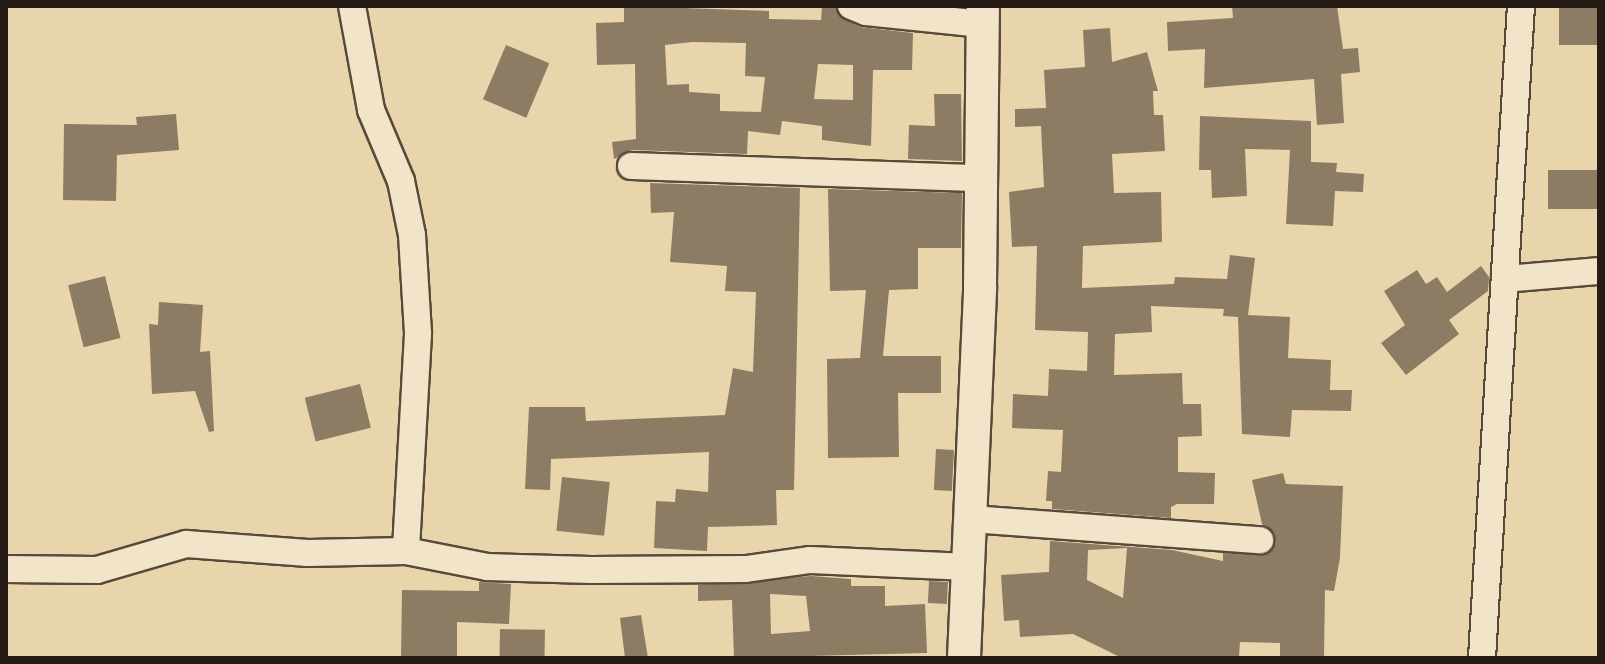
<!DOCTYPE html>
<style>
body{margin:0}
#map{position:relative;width:1605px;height:664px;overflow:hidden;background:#e9d5ac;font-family:"IM FELL DW Pica",serif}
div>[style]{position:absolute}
.building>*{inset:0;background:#8c7c64;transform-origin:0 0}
.roads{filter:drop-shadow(2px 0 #584a3b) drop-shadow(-2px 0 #584a3b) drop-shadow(0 2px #584a3b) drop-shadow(0 -2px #584a3b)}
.minor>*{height:26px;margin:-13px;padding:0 13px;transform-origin:13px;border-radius:13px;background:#f1e4c9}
.tertiary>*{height:32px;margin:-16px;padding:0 16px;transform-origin:16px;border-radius:16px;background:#f1e4c9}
span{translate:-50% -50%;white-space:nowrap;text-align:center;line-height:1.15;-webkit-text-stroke:8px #f1e4c9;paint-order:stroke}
.frame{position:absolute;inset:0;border:8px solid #271b15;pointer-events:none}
</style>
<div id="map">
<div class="building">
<i style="clip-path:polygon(evenodd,624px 6px,769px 11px,769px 19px,821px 20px,822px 6px,835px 6px,839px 16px,860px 27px,913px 33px,912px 70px,873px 70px,871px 146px,822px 140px,822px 126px,782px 121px,780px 135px,748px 131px,747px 154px,632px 150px,614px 159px,612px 142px,636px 139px,635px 64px,597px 65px,596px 23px,624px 22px,624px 6px,692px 42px,746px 43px,745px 76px,765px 77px,761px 112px,720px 111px,720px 94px,689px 92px,689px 84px,667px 85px,665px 45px,692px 42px,624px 6px,818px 64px,853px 65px,853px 100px,814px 99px,818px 64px)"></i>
<i style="clip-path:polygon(1232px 6px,1337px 6px,1343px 49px,1358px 48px,1360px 72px,1341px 74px,1344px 123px,1317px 125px,1314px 79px,1204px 88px,1205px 49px,1168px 51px,1167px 22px,1233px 18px)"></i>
<i style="left:1559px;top:6px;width:40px;height:39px"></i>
<i style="clip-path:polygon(1110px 28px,1112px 62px,1147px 52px,1158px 91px,1153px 91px,1154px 115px,1163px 115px,1165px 151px,1112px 154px,1114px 193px,1161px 192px,1162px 242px,1083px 246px,1082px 288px,1174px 284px,1175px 277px,1227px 279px,1230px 255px,1255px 258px,1248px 315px,1290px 317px,1288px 358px,1331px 360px,1330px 390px,1352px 390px,1351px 411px,1292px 410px,1290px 437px,1242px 434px,1238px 317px,1223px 316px,1224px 309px,1151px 306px,1152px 332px,1115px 334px,1114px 375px,1182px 373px,1183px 404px,1201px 404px,1202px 436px,1178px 437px,1178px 472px,1215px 473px,1214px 504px,1177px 504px,1171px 507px,1171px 518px,1052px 509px,1052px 501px,1046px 501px,1048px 471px,1061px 472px,1063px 430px,1012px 428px,1013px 394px,1048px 396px,1049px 369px,1087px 371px,1088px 332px,1035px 330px,1037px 246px,1012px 247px,1009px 192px,1044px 187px,1041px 126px,1015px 127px,1015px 109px,1046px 108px,1044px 70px,1085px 67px,1083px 30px)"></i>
<i style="left:506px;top:45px;width:47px;height:59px;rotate:23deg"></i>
<i style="clip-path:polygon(934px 94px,961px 94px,962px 161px,908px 159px,909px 125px,935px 126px)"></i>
<i style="clip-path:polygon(176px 114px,179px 150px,117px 155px,116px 201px,63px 200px,64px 124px,137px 125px,136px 117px)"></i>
<i style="clip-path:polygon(1200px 116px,1311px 121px,1311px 162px,1337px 163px,1336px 172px,1364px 174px,1363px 192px,1335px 191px,1333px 226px,1286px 224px,1290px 150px,1245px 149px,1247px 196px,1212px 198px,1211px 170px,1199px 170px)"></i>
<i style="left:1599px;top:170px;width:39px;height:51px;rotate:90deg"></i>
<i style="clip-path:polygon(650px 183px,800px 188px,794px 490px,776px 490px,777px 525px,708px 527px,707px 551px,654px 548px,656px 501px,675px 502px,676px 489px,708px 492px,709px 452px,551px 459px,550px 490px,525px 489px,529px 407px,585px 407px,586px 421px,725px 415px,733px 368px,753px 372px,756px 292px,725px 291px,727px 266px,670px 262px,674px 212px,651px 213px)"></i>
<i style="clip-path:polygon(828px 189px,962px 193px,961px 248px,918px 248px,918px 289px,889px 290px,883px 356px,941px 356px,941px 393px,898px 393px,899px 457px,828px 458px,827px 359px,860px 358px,866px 290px,830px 291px)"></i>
<i style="clip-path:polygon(1481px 266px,1489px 277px,1488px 291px,1449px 320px,1459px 334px,1406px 375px,1381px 343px,1405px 325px,1384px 291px,1417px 270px,1426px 284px,1437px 277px,1447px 292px)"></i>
<i style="left:105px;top:276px;width:64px;height:38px;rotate:76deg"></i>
<i style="clip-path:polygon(159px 302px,203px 305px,200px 352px,210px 351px,214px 431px,209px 432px,195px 391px,152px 394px,149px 324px,158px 325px)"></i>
<i style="left:360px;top:384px;width:45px;height:57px;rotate:76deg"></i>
<i style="left:936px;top:449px;width:18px;height:41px;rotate:3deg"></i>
<i style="clip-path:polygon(evenodd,1283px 473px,1286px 484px,1343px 486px,1340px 558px,1334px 591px,1325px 590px,1324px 657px,1280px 656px,1280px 643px,1240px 642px,1239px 657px,1122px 658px,1073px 634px,1020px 637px,1019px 620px,1004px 621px,1001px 575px,1049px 572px,1050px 541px,1172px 550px,1223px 561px,1223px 553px,1268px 554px,1275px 534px,1262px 524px,1252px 480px,1283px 473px,1127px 548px,1123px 598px,1087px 580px,1088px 550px,1127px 548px)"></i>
<i style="left:562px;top:477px;width:48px;height:54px;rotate:6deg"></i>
<i style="clip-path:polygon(evenodd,811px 576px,851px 579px,851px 586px,885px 586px,885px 606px,925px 604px,927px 653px,734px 658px,732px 600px,698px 601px,698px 585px,811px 576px,770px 594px,806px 596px,810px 631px,771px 634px,770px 594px)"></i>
<i style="left:929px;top:581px;width:19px;height:22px;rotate:3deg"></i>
<i style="clip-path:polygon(479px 582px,511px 584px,509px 624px,457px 622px,457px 658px,401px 658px,402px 590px,479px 591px)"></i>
<i style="clip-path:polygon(641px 615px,648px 658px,625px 658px,620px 618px)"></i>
<i style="left:500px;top:629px;width:45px;height:29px;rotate:1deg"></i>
</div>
<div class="roads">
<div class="minor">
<i style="left:352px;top:6px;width:106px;rotate:79.6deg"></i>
<i style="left:371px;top:110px;width:77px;rotate:67.1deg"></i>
<i style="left:401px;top:181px;width:55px;rotate:78.5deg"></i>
<i style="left:412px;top:235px;width:99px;rotate:86.5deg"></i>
<i style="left:418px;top:334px;width:217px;rotate:93.2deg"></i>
<i style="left:851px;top:6px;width:16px;rotate:22deg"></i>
<i style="left:866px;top:12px;width:117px;rotate:5.9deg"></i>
<i style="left:631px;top:166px;width:350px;rotate:2deg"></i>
<i style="left:1505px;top:279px;width:94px;rotate:-4.9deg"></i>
<i style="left:971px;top:519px;width:290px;rotate:4.2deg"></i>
<i style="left:6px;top:569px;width:91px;rotate:0.6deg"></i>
<i style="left:97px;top:570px;width:93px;rotate:-16.3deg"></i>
<i style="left:186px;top:544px;width:122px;rotate:4.2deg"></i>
<i style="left:308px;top:553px;width:98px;rotate:-1.2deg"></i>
<i style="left:406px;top:551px;width:83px;rotate:11.2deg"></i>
<i style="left:487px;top:567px;width:104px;rotate:1.7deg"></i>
<i style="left:591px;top:570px;width:155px;rotate:-0.4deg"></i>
<i style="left:746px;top:569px;width:65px;rotate:-8deg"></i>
<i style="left:810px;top:560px;width:159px;rotate:2.5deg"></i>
<i style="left:1482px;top:658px;width:653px;rotate:-86.58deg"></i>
</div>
<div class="tertiary">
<i style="left:964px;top:658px;width:372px;rotate:-87.5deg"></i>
<i style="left:980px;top:286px;width:280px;rotate:-89.4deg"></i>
</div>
</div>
<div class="frame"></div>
</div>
